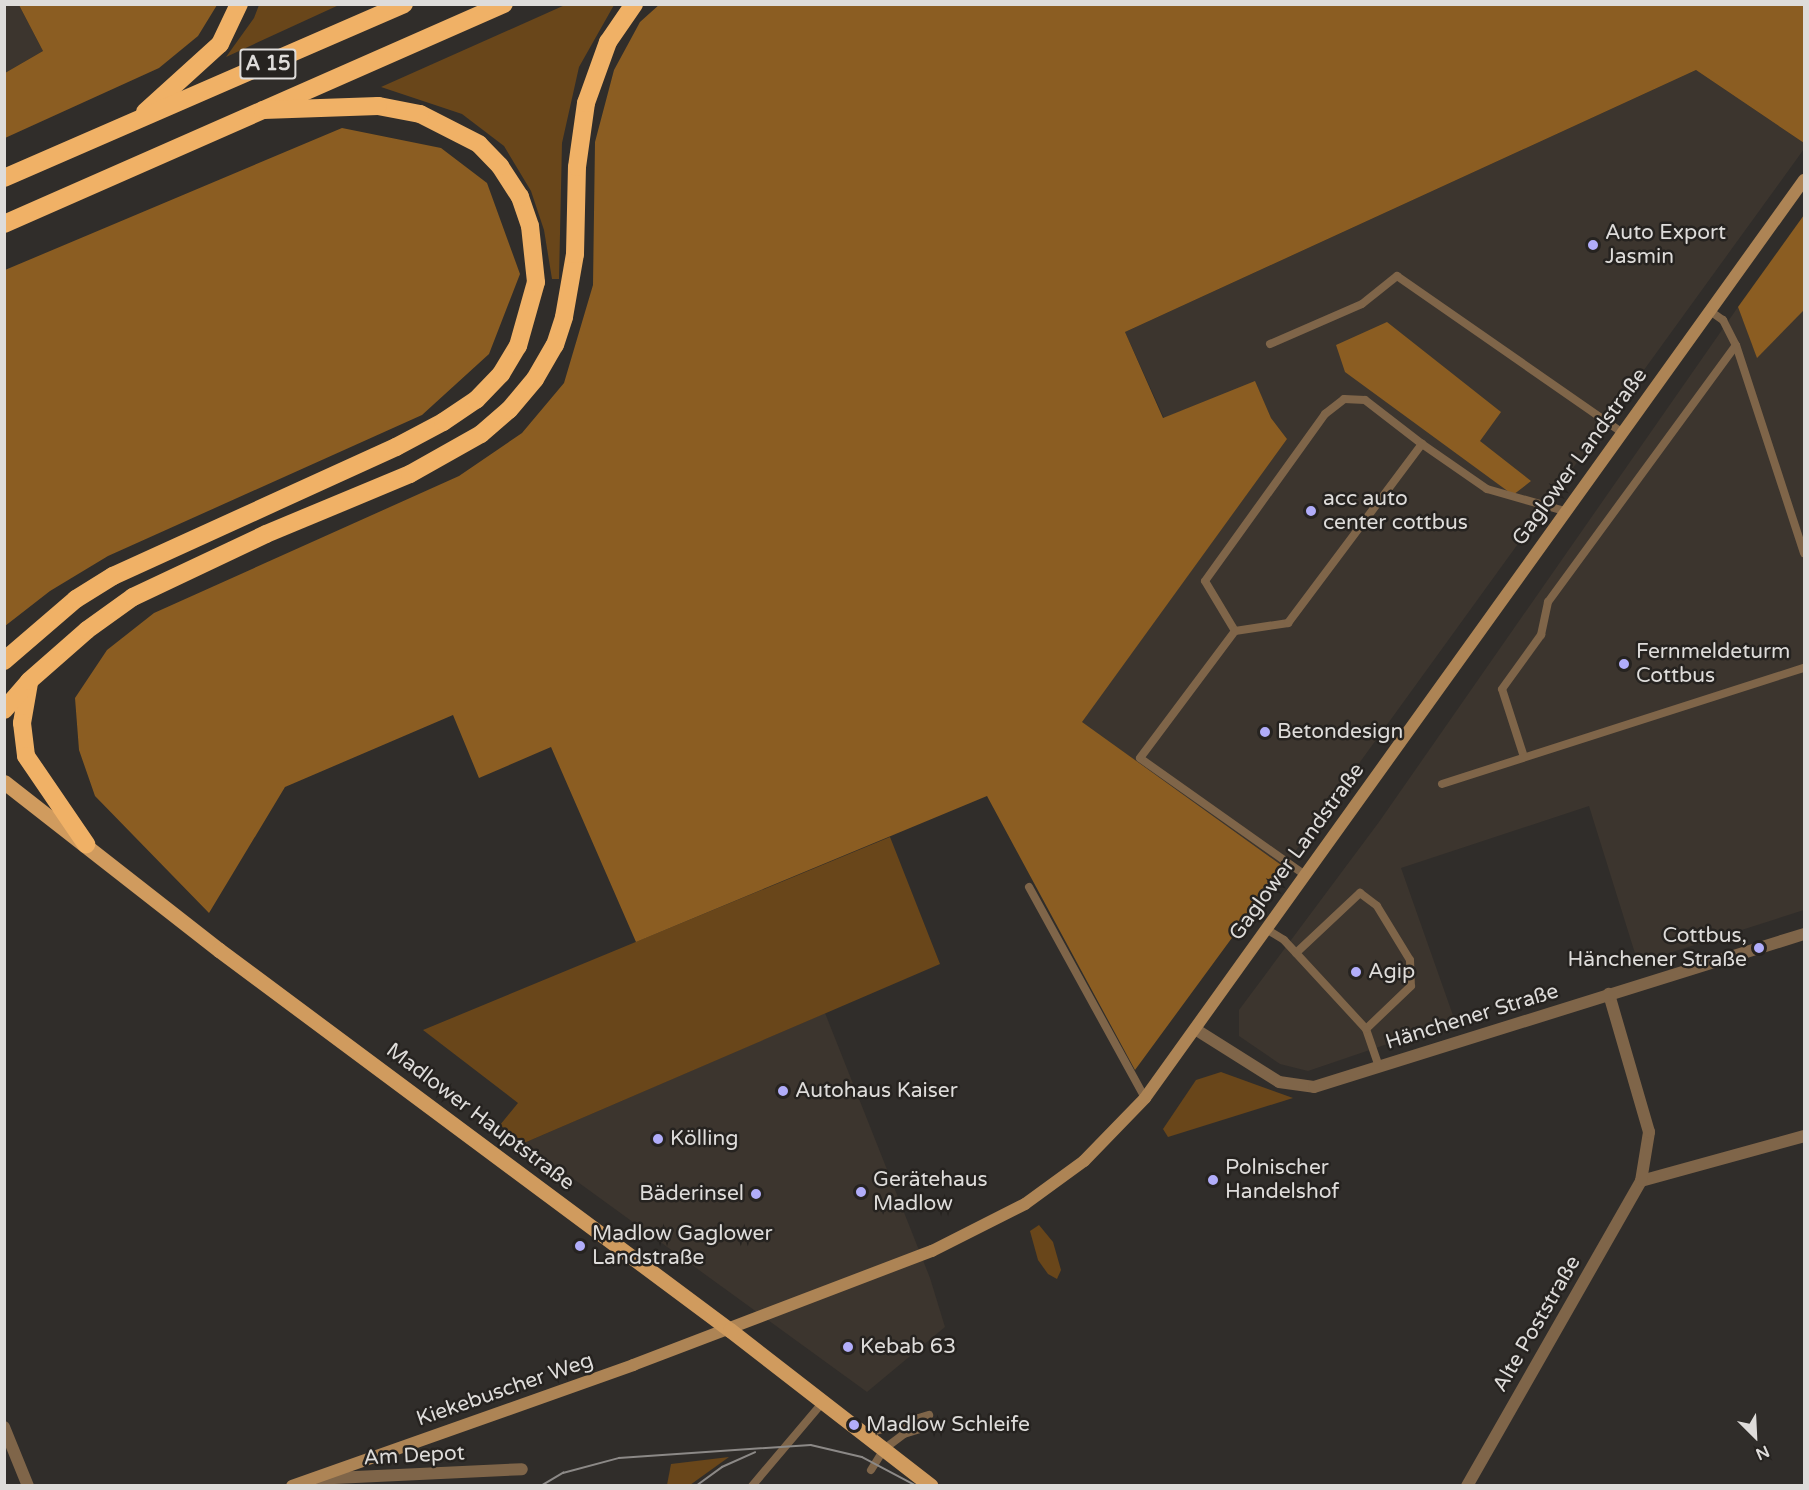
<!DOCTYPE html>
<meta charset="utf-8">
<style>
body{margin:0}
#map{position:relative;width:1809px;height:1490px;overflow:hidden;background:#302d2a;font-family:"Varela Round",sans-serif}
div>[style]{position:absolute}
.built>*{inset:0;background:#3c352e}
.green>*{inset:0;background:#69461a}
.forest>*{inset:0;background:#8b5d22}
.service>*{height:8px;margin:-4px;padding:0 4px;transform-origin:4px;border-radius:4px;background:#7f6549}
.minor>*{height:12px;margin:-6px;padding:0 6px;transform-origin:6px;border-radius:6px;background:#7f6549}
.tertiary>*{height:12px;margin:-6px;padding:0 6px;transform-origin:6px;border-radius:6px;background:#7f6549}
.secondary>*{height:12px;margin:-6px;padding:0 6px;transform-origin:6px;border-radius:6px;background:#ad8455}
.primary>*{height:15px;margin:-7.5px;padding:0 7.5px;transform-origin:7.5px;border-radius:7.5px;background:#d09b5e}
.motorway>*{height:18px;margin:-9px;padding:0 9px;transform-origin:9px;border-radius:9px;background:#f0b166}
.tram>*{height:1.5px;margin:-0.75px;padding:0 0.75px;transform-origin:0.75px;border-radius:0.75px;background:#8c8987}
.dots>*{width:16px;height:16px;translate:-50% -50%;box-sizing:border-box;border:3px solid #262320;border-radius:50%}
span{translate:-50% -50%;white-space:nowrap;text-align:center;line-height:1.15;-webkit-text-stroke:5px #262320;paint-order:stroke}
.shield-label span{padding:2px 4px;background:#262320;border:2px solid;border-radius:4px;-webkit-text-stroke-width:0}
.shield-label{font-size:20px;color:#dedcda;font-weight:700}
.poi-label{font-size:21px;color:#dedcda}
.left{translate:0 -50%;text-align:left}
.right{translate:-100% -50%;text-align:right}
.street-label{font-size:21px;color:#dedcda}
.frame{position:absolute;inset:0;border:6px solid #dedcda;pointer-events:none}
.north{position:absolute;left:1725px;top:1406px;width:60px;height:60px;-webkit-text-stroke:4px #262320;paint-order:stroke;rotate:156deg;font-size:16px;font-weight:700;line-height:24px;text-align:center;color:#dedcda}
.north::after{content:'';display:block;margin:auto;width:21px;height:27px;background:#dedcda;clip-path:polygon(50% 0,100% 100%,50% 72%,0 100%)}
</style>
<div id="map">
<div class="built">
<i style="clip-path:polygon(5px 5px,19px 5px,43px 51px,5px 73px)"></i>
<i style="clip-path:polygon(1696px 70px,1804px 143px,1804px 149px,1284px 867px,1081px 722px,1287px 439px,1271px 418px,1255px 382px,1164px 418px,1125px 332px)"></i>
<i style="clip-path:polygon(1738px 307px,1757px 357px,1804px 310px,1804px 910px,1638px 963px,1589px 806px,1401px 868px,1455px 1021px,1308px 1071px,1280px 1064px,1239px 1036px,1239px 1010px,1379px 822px)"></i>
<i style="clip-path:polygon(825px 1013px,930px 1278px,945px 1327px,867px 1392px,524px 1143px)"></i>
</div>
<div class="green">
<i style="clip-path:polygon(259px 5px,259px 4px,339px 5px,226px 57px,254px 18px)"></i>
<i style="clip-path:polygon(565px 5px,614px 5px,579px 67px,562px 143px,559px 279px,552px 279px,544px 230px,531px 191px,504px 146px,462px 114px,381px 87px)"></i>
<i style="clip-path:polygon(890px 837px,940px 964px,524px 1143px,500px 1125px,518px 1103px,423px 1030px)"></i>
<i style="clip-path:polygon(1221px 1072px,1293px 1098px,1168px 1137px,1163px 1129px,1196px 1080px)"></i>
<i style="clip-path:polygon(1039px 1225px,1053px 1242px,1061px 1270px,1057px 1279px,1048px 1274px,1038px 1260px,1030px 1231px)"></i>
<i style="clip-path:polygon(729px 1457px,690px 1485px,667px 1485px,671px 1464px)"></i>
</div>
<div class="forest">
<i style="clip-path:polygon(660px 4px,1804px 5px,1804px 143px,1696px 70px,1125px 332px,1163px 418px,1255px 381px,1271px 418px,1287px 439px,1082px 722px,1284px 867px,1135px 1070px,987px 796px,636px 942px,551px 747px,479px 778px,453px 715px,285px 787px,209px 913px,95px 796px,79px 750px,75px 698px,107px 650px,154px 613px,459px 476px,522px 433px,564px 383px,593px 285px,595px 142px,614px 70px,640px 22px)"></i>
<i style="clip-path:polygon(19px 5px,217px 5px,198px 36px,159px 68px,5px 138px,5px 73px,43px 51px)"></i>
<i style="clip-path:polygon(342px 128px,441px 148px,487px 183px,520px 274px,489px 354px,422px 415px,108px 556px,50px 591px,5px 626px,5px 270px)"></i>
<i style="clip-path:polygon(1804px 215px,1804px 310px,1757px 358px,1738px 307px)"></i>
<i style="clip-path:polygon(1387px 322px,1501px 412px,1480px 441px,1531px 481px,1513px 495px,1345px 372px,1336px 345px)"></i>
</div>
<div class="service">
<i style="left:1710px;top:311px;width:16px;rotate:35deg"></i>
<i style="left:1723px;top:320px;width:28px;rotate:63deg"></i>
<i style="left:1736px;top:345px;width:219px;rotate:71.9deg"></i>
<i style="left:1270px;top:344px;width:100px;rotate:-23.5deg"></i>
<i style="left:1362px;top:304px;width:45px;rotate:-38.7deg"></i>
<i style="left:1397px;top:276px;width:275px;rotate:34.8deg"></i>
<i style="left:1235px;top:631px;width:58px;rotate:-121deg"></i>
<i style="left:1205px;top:581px;width:206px;rotate:-54.3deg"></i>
<i style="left:1325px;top:414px;width:24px;rotate:-38deg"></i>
<i style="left:1344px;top:399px;width:21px;rotate:3deg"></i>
<i style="left:1365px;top:400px;width:72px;rotate:37.7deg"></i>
<i style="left:1524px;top:757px;width:71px;rotate:-107.9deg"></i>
<i style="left:1502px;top:689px;width:67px;rotate:-54.2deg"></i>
<i style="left:1541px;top:635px;width:34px;rotate:-78deg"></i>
<i style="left:1548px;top:602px;width:318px;rotate:-53.8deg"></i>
<i style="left:1442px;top:784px;width:380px;rotate:-17.8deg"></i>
<i style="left:1305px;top:875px;width:202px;rotate:-144.7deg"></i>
<i style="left:1140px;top:758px;width:159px;rotate:-53.2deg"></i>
<i style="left:1235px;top:631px;width:54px;rotate:-8.6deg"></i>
<i style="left:1288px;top:623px;width:224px;rotate:-53.2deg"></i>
<i style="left:1422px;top:444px;width:79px;rotate:34.7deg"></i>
<i style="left:1487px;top:489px;width:81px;rotate:15.8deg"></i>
<i style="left:1029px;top:887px;width:241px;rotate:61.2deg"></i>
<i style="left:1266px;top:929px;width:21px;rotate:31deg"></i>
<i style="left:1284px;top:940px;width:121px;rotate:47.3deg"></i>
<i style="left:1366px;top:1029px;width:39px;rotate:71deg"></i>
<i style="left:1296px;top:953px;width:88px;rotate:-43.2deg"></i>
<i style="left:1360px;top:893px;width:21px;rotate:37deg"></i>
<i style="left:1377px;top:906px;width:63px;rotate:58.6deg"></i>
<i style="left:1410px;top:960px;width:26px;rotate:88deg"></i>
<i style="left:1411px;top:986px;width:62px;rotate:136.3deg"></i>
<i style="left:866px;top:1434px;width:66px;rotate:-16.8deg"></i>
<i style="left:871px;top:1470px;width:25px;rotate:-58deg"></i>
<i style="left:884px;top:1449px;width:25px;rotate:-37deg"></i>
<i style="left:904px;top:1434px;width:17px;rotate:-17deg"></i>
<i style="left:752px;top:1486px;width:110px;rotate:-49.8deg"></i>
</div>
<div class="minor">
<i style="left:1641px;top:1181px;width:169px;rotate:-15.4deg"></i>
<i style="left:4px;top:1427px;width:64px;rotate:67.9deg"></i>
<i style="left:313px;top:1479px;width:209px;rotate:-2.7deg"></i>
<i style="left:1467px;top:1486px;width:351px;rotate:-60.3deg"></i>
<i style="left:1641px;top:1181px;width:50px;rotate:-80.7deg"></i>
<i style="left:1649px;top:1132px;width:144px;rotate:-106.2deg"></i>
</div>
<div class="tertiary">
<i style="left:1195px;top:1029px;width:99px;rotate:32.2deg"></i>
<i style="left:1279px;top:1082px;width:35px;rotate:8deg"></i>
<i style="left:1314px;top:1087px;width:513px;rotate:-17.34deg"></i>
</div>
<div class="secondary">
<i style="left:292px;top:1486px;width:362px;rotate:-19.5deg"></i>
<i style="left:633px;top:1365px;width:320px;rotate:-20.9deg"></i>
<i style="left:932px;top:1251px;width:104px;rotate:-26.8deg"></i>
<i style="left:1025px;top:1204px;width:73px;rotate:-36.1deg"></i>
<i style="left:1084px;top:1161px;width:88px;rotate:-45.9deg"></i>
<i style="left:1145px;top:1098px;width:1130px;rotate:-54.33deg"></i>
</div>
<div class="primary">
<i style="left:4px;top:782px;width:273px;rotate:38deg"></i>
<i style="left:219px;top:950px;width:637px;rotate:36.64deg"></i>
<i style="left:730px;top:1330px;width:254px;rotate:37.8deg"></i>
</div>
<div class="motorway">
<i style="left:145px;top:112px;width:101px;rotate:-42.2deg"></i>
<i style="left:220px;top:44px;width:44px;rotate:-64.6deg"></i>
<i style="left:4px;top:178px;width:436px;rotate:-23.5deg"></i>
<i style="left:4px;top:224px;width:546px;rotate:-23.75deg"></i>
<i style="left:4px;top:661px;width:95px;rotate:-40.7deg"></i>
<i style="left:76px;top:599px;width:44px;rotate:-31.9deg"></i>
<i style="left:113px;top:576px;width:311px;rotate:-24.5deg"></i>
<i style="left:396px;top:447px;width:53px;rotate:-28deg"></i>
<i style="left:443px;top:422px;width:40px;rotate:-34deg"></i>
<i style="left:476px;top:400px;width:36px;rotate:-46deg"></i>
<i style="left:501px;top:374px;width:33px;rotate:-59deg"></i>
<i style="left:518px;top:346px;width:66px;rotate:-74.3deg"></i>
<i style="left:536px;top:282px;width:56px;rotate:-96.1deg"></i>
<i style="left:530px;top:226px;width:31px;rotate:-109deg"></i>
<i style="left:520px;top:197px;width:37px;rotate:-123deg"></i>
<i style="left:500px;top:166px;width:30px;rotate:-134deg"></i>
<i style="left:479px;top:144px;width:66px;rotate:-153deg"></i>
<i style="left:420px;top:114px;width:43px;rotate:-169.2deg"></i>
<i style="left:378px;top:106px;width:115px;rotate:178deg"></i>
<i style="left:29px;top:683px;width:41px;rotate:99.9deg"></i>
<i style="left:22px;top:723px;width:33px;rotate:83deg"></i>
<i style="left:26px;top:756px;width:107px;rotate:55.7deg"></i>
<i style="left:4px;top:710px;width:38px;rotate:-49deg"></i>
<i style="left:29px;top:681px;width:77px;rotate:-41.3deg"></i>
<i style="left:87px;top:630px;width:57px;rotate:-35.7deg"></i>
<i style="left:133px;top:597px;width:147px;rotate:-25.3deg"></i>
<i style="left:266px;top:534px;width:156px;rotate:-22.6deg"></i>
<i style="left:410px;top:474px;width:81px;rotate:-29.4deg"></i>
<i style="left:481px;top:434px;width:37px;rotate:-41deg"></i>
<i style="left:509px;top:410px;width:40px;rotate:-50deg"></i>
<i style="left:535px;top:379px;width:39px;rotate:-60deg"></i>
<i style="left:555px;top:345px;width:29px;rotate:-72deg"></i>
<i style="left:564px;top:317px;width:64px;rotate:-80.1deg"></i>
<i style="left:575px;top:254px;width:87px;rotate:-88.7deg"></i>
<i style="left:577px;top:167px;width:65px;rotate:-82deg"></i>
<i style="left:586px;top:103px;width:65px;rotate:-70.2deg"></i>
<i style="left:608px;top:42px;width:46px;rotate:-55.6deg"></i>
</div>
<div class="tram">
<i style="left:541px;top:1486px;width:26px;rotate:-31deg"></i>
<i style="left:563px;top:1473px;width:58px;rotate:-15deg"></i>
<i style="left:619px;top:1458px;width:192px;rotate:-3.9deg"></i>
<i style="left:811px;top:1445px;width:52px;rotate:13.2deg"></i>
<i style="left:862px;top:1457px;width:62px;rotate:27.8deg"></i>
<i style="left:696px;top:1486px;width:32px;rotate:-36deg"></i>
<i style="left:722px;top:1467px;width:36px;rotate:-24deg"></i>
</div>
<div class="dots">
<i style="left:1593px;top:245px;background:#b1adfa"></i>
<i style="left:1311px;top:511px;background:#b1adfa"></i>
<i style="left:1624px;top:664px;background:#b1adfa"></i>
<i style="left:1265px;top:732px;background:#b1adfa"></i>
<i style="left:1759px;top:948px;background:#b1adfa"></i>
<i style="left:1356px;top:972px;background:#b1adfa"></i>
<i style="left:783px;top:1091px;background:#b1adfa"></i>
<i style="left:658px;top:1139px;background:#b1adfa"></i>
<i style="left:1213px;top:1180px;background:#b1adfa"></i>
<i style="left:861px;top:1192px;background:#b1adfa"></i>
<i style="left:756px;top:1194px;background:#b1adfa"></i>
<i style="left:580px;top:1246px;background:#b1adfa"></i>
<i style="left:848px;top:1347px;background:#b1adfa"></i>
<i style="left:854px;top:1425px;background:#b1adfa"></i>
</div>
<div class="shield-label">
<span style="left:268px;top:64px">A 15</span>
</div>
<div class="poi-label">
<span class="left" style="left:1605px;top:245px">Auto Export<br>Jasmin</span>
<span class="left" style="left:1323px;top:511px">acc auto<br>center cottbus</span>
<span class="left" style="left:1636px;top:664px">Fernmeldeturm<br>Cottbus</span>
<span class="left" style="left:1277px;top:732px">Betondesign</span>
<span class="right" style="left:1747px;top:948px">Cottbus,<br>Hänchener Straße</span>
<span class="left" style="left:1368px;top:972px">Agip</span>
<span class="left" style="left:795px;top:1091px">Autohaus Kaiser</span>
<span class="left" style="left:670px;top:1139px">Kölling</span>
<span class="left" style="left:1225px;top:1180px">Polnischer<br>Handelshof</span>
<span class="left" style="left:873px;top:1192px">Gerätehaus<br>Madlow</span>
<span class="right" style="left:744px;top:1194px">Bäderinsel</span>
<span class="left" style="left:592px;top:1246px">Madlow Gaglower<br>Landstraße</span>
<span class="left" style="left:860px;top:1347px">Kebab 63</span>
<span class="left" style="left:866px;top:1425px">Madlow Schleife</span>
</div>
<div class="street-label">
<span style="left:1580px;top:457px;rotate:-54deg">Gaglower Landstraße</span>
<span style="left:1297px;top:852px;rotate:-54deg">Gaglower Landstraße</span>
<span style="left:1472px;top:1017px;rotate:-17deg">Hänchener Straße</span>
<span style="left:480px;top:1117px;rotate:37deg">Madlower Hauptstraße</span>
<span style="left:1537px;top:1324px;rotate:-60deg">Alte Poststraße</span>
<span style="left:505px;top:1390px;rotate:-19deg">Kiekebuscher Weg</span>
<span style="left:414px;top:1456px;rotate:-3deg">Am Depot</span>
</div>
<div class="frame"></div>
<div class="north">N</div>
</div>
